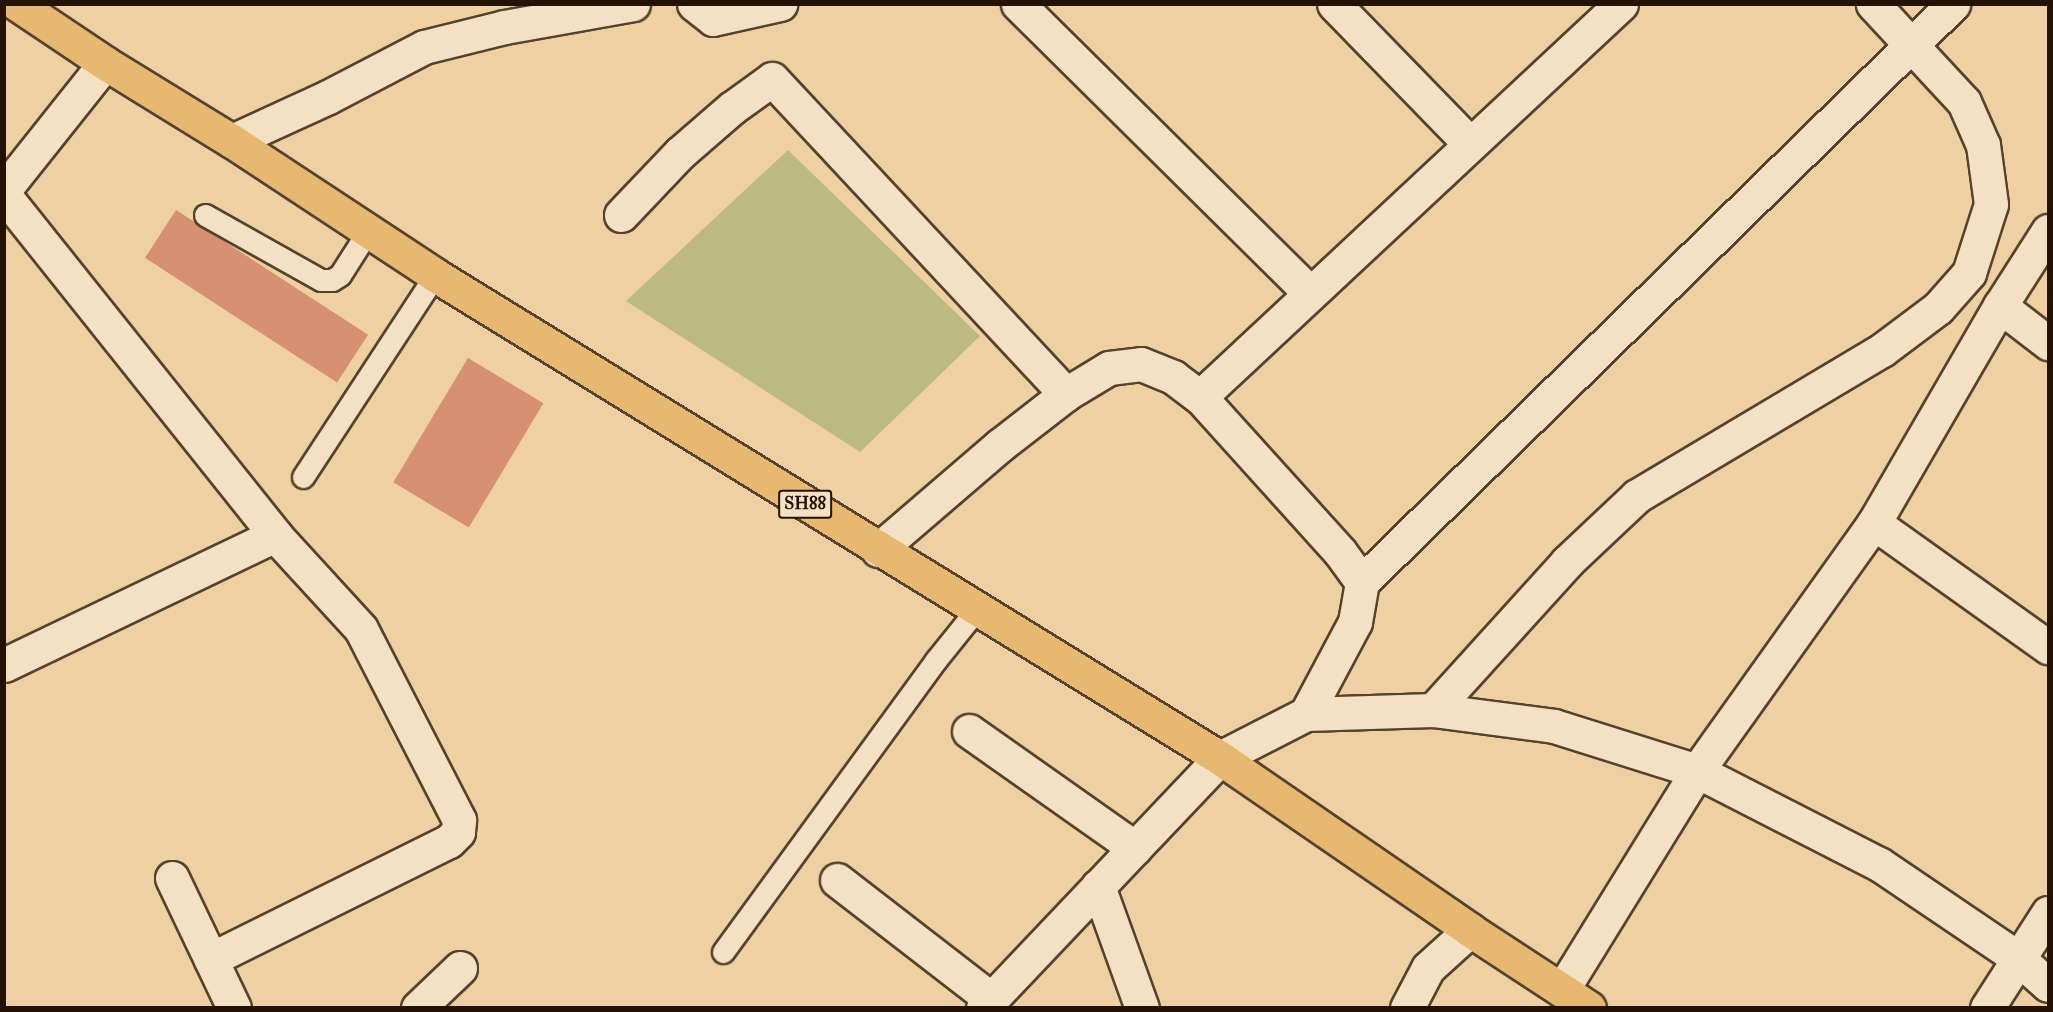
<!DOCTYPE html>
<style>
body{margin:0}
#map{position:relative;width:2053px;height:1012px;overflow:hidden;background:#eed0a2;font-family:"IM FELL Double Pica",serif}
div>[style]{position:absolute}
.green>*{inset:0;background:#bcba82}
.building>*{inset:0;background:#d69072;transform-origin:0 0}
.roads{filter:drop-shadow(2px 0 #56422c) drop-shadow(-2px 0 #56422c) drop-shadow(0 2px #56422c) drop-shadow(0 -2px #56422c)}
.lane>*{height:21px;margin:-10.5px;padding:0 10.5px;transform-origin:10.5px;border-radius:10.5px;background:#f4e0c3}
.street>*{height:33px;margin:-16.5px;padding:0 16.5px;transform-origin:16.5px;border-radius:16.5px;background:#f4e0c3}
.primary>*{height:33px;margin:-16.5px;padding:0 16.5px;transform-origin:16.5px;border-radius:16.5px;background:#e7b871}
span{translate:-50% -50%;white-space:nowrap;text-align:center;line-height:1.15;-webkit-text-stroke:4.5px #f4e0c3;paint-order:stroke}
.shield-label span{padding:2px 4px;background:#f4e0c3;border:2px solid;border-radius:4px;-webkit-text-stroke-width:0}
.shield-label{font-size:18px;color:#241305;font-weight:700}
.frame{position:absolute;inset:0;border:6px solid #241305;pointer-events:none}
</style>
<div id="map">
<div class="green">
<i style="clip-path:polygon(788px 150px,980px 336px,860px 452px,626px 301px)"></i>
</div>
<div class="building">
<i style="left:176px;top:210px;width:229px;height:57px;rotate:33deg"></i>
<i style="left:468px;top:358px;width:88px;height:145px;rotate:31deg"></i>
</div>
<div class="roads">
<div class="lane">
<i style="left:205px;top:215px;width:133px;rotate:29.3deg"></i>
<i style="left:321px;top:280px;width:11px"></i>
<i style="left:332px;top:280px;width:9px;rotate:-32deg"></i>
<i style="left:340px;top:275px;width:52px;rotate:-57.5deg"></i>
<i style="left:303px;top:477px;width:241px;rotate:-56.8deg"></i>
<i style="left:723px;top:952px;width:361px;rotate:-53.9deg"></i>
<i style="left:936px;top:660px;width:65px;rotate:-51.2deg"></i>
</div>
<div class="street">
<i style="left:694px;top:4px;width:24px;rotate:38deg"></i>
<i style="left:713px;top:19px;width:69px;rotate:-12.6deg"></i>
<i style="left:1018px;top:4px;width:411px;rotate:44.7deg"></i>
<i style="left:1334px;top:4px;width:195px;rotate:45.8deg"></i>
<i style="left:232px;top:141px;width:106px;rotate:-24.6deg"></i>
<i style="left:328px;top:97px;width:108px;rotate:-27.5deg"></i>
<i style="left:424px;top:47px;width:82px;rotate:-14deg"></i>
<i style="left:504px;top:27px;width:131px;rotate:-10.1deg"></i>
<i style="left:4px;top:190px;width:162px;rotate:-51.5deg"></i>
<i style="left:4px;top:195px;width:435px;rotate:51.4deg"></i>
<i style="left:275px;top:535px;width:127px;rotate:47.5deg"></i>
<i style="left:361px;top:629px;width:215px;rotate:62.8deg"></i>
<i style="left:459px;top:820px;width:12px;rotate:95deg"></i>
<i style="left:458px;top:832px;width:13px;rotate:135deg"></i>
<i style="left:449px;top:841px;width:266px;rotate:153.6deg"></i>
<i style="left:621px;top:215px;width:86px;rotate:-46.4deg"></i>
<i style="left:680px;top:153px;width:69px;rotate:-40.9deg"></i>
<i style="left:732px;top:108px;width:49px;rotate:-35.9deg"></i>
<i style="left:772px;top:79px;width:431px;rotate:47deg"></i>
<i style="left:2000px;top:306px;width:61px;rotate:37.6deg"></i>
<i style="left:1200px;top:397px;width:576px;rotate:-43.03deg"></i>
<i style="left:1874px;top:523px;width:214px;rotate:35.5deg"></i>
<i style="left:878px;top:550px;width:160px;rotate:-40.7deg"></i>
<i style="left:999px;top:446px;width:85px;rotate:-37.8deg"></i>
<i style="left:1066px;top:394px;width:50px;rotate:-31.2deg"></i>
<i style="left:1109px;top:368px;width:32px;rotate:-7deg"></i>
<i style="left:1141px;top:364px;width:35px;rotate:22deg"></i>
<i style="left:1173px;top:377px;width:34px;rotate:37deg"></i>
<i style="left:1200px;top:397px;width:209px;rotate:47.9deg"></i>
<i style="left:1340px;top:552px;width:37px;rotate:54deg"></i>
<i style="left:1362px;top:582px;width:41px;rotate:99.9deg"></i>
<i style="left:1355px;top:622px;width:104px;rotate:118deg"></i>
<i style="left:1362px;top:582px;width:827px;rotate:-44.36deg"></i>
<i style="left:4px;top:665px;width:301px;rotate:-25.6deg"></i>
<i style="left:1433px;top:710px;width:200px;rotate:-47.8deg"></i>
<i style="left:1567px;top:562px;width:96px;rotate:-43.3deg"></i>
<i style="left:1637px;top:496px;width:285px;rotate:-30.8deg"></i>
<i style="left:1882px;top:350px;width:70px;rotate:-36.9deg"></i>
<i style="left:1938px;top:308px;width:47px;rotate:-48.5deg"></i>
<i style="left:1969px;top:273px;width:72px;rotate:-72.3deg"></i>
<i style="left:1991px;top:204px;width:60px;rotate:-97.7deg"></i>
<i style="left:1983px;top:145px;width:47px;rotate:-113.8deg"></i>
<i style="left:1964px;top:102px;width:134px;rotate:-132.9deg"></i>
<i style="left:969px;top:731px;width:203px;rotate:35.2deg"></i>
<i style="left:172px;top:878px;width:144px;rotate:64.5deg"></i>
<i style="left:837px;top:880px;width:195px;rotate:37.7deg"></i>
<i style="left:1098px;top:886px;width:130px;rotate:70.2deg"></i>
<i style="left:1562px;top:990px;width:257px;rotate:-58.3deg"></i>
<i style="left:1697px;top:771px;width:305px;rotate:-54.5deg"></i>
<i style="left:1874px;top:523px;width:251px;rotate:-59.9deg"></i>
<i style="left:2000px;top:306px;width:89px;rotate:-57.4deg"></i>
<i style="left:418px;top:1008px;width:58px;rotate:-43.6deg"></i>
<i style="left:983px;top:1008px;width:344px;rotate:-46.5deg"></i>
<i style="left:1220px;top:758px;width:97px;rotate:-27.1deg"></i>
<i style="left:1306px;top:714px;width:127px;rotate:-1.8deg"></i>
<i style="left:1433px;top:710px;width:122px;rotate:7.5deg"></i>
<i style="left:1554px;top:726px;width:150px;rotate:17.5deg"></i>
<i style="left:1697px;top:771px;width:204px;rotate:27.1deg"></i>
<i style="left:1879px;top:864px;width:168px;rotate:34.1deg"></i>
<i style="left:2018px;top:958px;width:40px;rotate:42deg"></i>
<i style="left:1407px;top:1008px;width:45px;rotate:-62.3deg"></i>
<i style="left:1428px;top:968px;width:57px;rotate:-42.1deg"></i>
<i style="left:1987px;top:1008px;width:113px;rotate:-57.3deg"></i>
</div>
<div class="primary">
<i style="left:17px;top:4px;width:106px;rotate:33.8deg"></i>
<i style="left:105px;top:63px;width:149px;rotate:31.6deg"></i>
<i style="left:232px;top:141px;width:243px;rotate:33.4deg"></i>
<i style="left:435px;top:275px;width:922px;rotate:31.6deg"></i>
<i style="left:1220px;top:758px;width:303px;rotate:34.5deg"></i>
<i style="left:1470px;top:930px;width:142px;rotate:33.2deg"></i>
</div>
</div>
<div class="shield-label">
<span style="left:805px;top:504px">SH88</span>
</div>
<div class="frame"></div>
</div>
